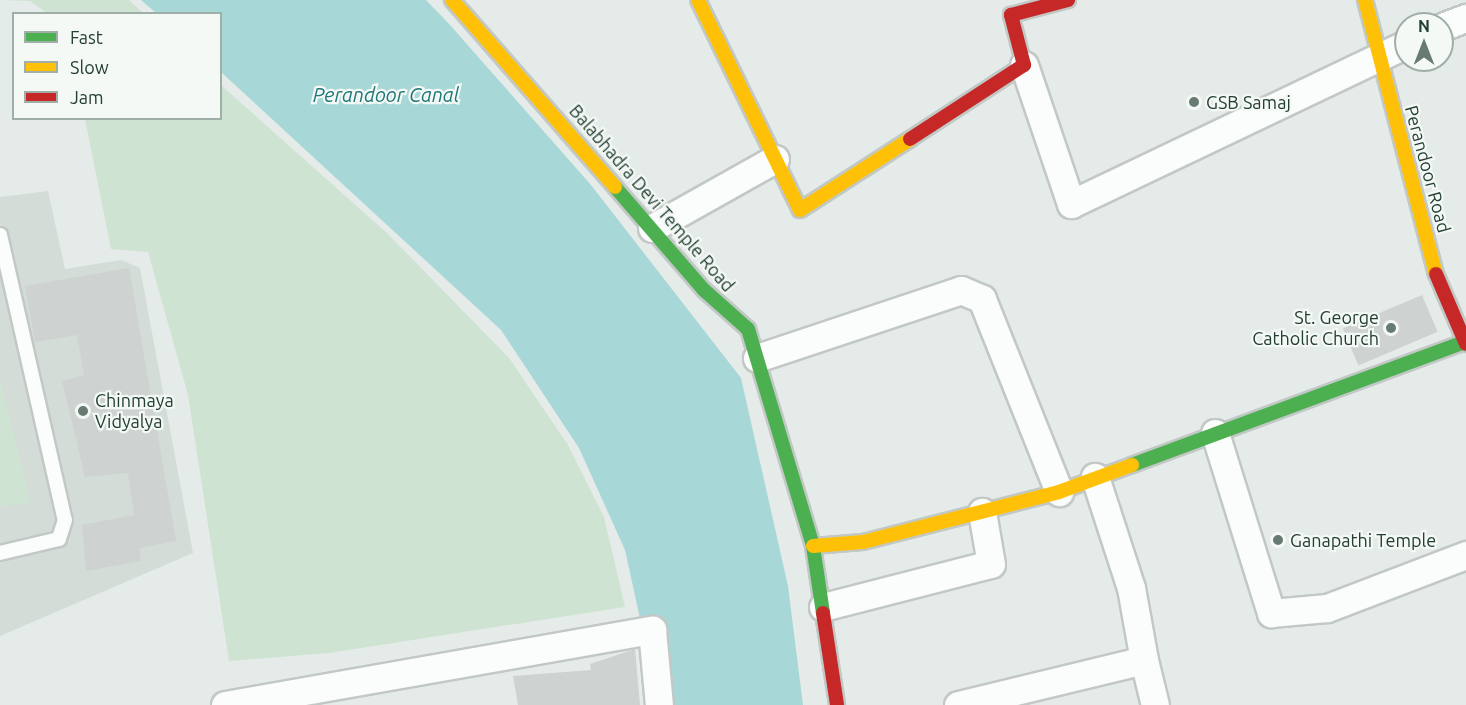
<!DOCTYPE html>
<style>
body{margin:0}
#map{position:relative;width:1466px;height:705px;overflow:hidden;background:#e5ebe8;font-family:Ubuntu,sans-serif}
div>[style]{position:absolute}
.built>*{inset:0;background:#d4dcd7}
.green>*{inset:0;background:#cfe3d3}
.water>*{inset:0;background:#a7d8d7}
.building>*{inset:0;background:#ced3d1;transform-origin:0 0}
.roads{filter:drop-shadow(2px 0 #c2c8c5) drop-shadow(-2px 0 #c2c8c5) drop-shadow(0 2px #c2c8c5) drop-shadow(0 -2px #c2c8c5)}
.lane>*{height:14px;margin:-7px;padding:0 7px;transform-origin:7px;border-radius:7px;background:#fbfcfc}
.street>*{height:27px;margin:-13.5px;padding:0 13.5px;transform-origin:13.5px;border-radius:13.5px;background:#fbfcfc}
.fast>*{height:14px;margin:-7px;padding:0 7px;transform-origin:7px;border-radius:7px;background:#4caf50}
.slow>*{height:14px;margin:-7px;padding:0 7px;transform-origin:7px;border-radius:7px;background:#ffc107}
.jam>*{height:14px;margin:-7px;padding:0 7px;transform-origin:7px;border-radius:7px;background:#c62828}
.dots>*{width:16px;height:16px;translate:-50% -50%;box-sizing:border-box;border:3px solid #f4f9f6;border-radius:50%}
span{translate:-50% -50%;white-space:nowrap;text-align:center;line-height:1.15;-webkit-text-stroke:4.5px #f4f9f6;paint-order:stroke}
.poi-label{font-size:18px;color:#233e33}
.left{translate:0 -50%;text-align:left}
.right{translate:-100% -50%;text-align:right}
.street-label{font-size:18px;color:#233e33}
.water-label{font-size:20px;color:#1f7778;font-style:italic}
.legend{position:absolute;left:12px;top:12px;width:210px;height:108px;box-sizing:border-box;background:#f4f9f6;border:2px solid #a0aea8;margin:0;padding:8px 10px;list-style:none;font-size:18px;color:#233e33}
.legend li{display:flex;align-items:center;gap:12px;height:30px}
.legend b{width:30px;border:2px solid #a0aea8}
.north{position:absolute;left:1394px;top:12px;width:60px;height:60px;box-sizing:border-box;background:#f4f9f6;border:2px solid #a0aea8;border-radius:50%;rotate:0deg;font-size:16px;font-weight:700;line-height:24px;text-align:center;color:#233e33}
.north::after{content:'';display:block;margin:auto;width:21px;height:27px;background:#677b72;clip-path:polygon(50% 0,100% 100%,50% 72%,0 100%)}
</style>
<div id="map">
<div class="built">
<i style="clip-path:polygon(48px 191px,65px 269px,121px 260px,140px 268px,193px 553px,0 636px,0 197px)"></i>
</div>
<div class="green">
<i style="clip-path:polygon(0 0,129px 0,143px 13px,47px 13px,30px 1px)"></i>
<i style="clip-path:polygon(221px 85px,388px 234px,509px 358px,568px 445px,604px 517px,625px 607px,329px 653px,229px 661px,188px 395px,148px 252px,111px 249px,85px 119px,220px 118px)"></i>
<i style="clip-path:polygon(0 380px,31px 502px,0 507px)"></i>
</div>
<div class="water">
<i style="clip-path:polygon(141px 0,426px 0,450px 25px,591px 185px,741px 378px,788px 586px,803px 705px,659px 705px,625px 550px,579px 448px,501px 330px,221px 72px,220px 14px,156px 13px)"></i>
</div>
<div class="building">
<i style="clip-path:polygon(129px 268px,176px 541px,139px 548px,141px 561px,86px 571px,82px 525px,134px 515px,128px 473px,85px 477px,62px 381px,84px 375px,77px 335px,35px 342px,25px 286px)"></i>
<i style="left:1422px;top:295px;width:40px;height:86px;rotate:67deg"></i>
<i style="clip-path:polygon(635px 649px,640px 705px,518px 705px,513px 676px,591px 670px,590px 664px)"></i>
</div>
<div class="roads">
<div class="lane">
<i style="left:0;top:235px;width:292px;rotate:77.2deg"></i>
<i style="left:65px;top:520px;width:20px;rotate:108deg"></i>
<i style="left:59px;top:539px;width:61px;rotate:166.7deg"></i>
</div>
<div class="street">
<i style="left:1442px;top:27px;width:26px;rotate:-21deg"></i>
<i style="left:1024px;top:65px;width:147px;rotate:71.3deg"></i>
<i style="left:1071px;top:204px;width:371px;rotate:-25.5deg"></i>
<i style="left:652px;top:228px;width:141px;rotate:-29.3deg"></i>
<i style="left:757px;top:358px;width:215px;rotate:-18.4deg"></i>
<i style="left:961px;top:290px;width:23px;rotate:23deg"></i>
<i style="left:982px;top:299px;width:208px;rotate:68.2deg"></i>
<i style="left:1215px;top:433px;width:189px;rotate:72.7deg"></i>
<i style="left:1271px;top:613px;width:56px;rotate:-5.1deg"></i>
<i style="left:1327px;top:608px;width:149px;rotate:-20.9deg"></i>
<i style="left:823px;top:607px;width:173px;rotate:-14.4deg"></i>
<i style="left:991px;top:564px;width:53px;rotate:-99.8deg"></i>
<i style="left:1144px;top:660px;width:46px;rotate:76.3deg"></i>
<i style="left:225px;top:705px;width:434px;rotate:-10deg"></i>
<i style="left:652px;top:630px;width:75px;rotate:84.7deg"></i>
<i style="left:958px;top:705px;width:191px;rotate:-13.6deg"></i>
<i style="left:1144px;top:660px;width:73px;rotate:-100.2deg"></i>
<i style="left:1131px;top:588px;width:117px;rotate:-108deg"></i>
</div>
<div class="fast">
<i style="left:615px;top:187px;width:136px;rotate:49.2deg"></i>
<i style="left:704px;top:290px;width:59px;rotate:41.6deg"></i>
<i style="left:748px;top:329px;width:227px;rotate:73.3deg"></i>
<i style="left:813px;top:546px;width:68px;rotate:81.5deg"></i>
<i style="left:1132px;top:465px;width:355px;rotate:-20.3deg"></i>
</div>
<div class="slow">
<i style="left:452px;top:0;width:248px;rotate:48.9deg"></i>
<i style="left:698px;top:0;width:233px;rotate:64.1deg"></i>
<i style="left:800px;top:210px;width:131px;rotate:-32.8deg"></i>
<i style="left:1365px;top:0;width:283px;rotate:75.5deg"></i>
<i style="left:813px;top:546px;width:50px;rotate:-4.6deg"></i>
<i style="left:863px;top:542px;width:202px;rotate:-14.3deg"></i>
<i style="left:1059px;top:492px;width:78px;rotate:-20.3deg"></i>
</div>
<div class="jam">
<i style="left:910px;top:139px;width:136px;rotate:-33deg"></i>
<i style="left:1024px;top:65px;width:52px;rotate:-104.6deg"></i>
<i style="left:1011px;top:15px;width:59px;rotate:-14.7deg"></i>
<i style="left:1436px;top:274px;width:76px;rotate:66.8deg"></i>
<i style="left:823px;top:613px;width:93px;rotate:81.3deg"></i>
</div>
</div>
<div class="dots">
<i style="left:1194px;top:102px;background:#677b72"></i>
<i style="left:1391px;top:328px;background:#677b72"></i>
<i style="left:83px;top:411px;background:#677b72"></i>
<i style="left:1278px;top:540px;background:#677b72"></i>
</div>
<div class="poi-label">
<span class="left" style="left:1206px;top:102px">GSB Samaj</span>
<span class="right" style="left:1379px;top:328px">St. George<br>Catholic Church</span>
<span class="left" style="left:95px;top:411px">Chinmaya<br>Vidyalya</span>
<span class="left" style="left:1290px;top:540px">Ganapathi Temple</span>
</div>
<div class="street-label">
<span style="left:1428px;top:169px;rotate:75deg">Perandoor Road</span>
<span style="left:652px;top:198px;rotate:49deg">Balabhadra Devi Temple Road</span>
</div>
<div class="water-label">
<span style="left:386px;top:94px">Perandoor Canal</span>
</div>
<ul class="legend">
<li><b style="height:8px;background:#4caf50"></b>Fast</li>
<li><b style="height:8px;background:#ffc107"></b>Slow</li>
<li><b style="height:8px;background:#c62828"></b>Jam</li>
</ul>
<div class="north">N</div>
</div>
